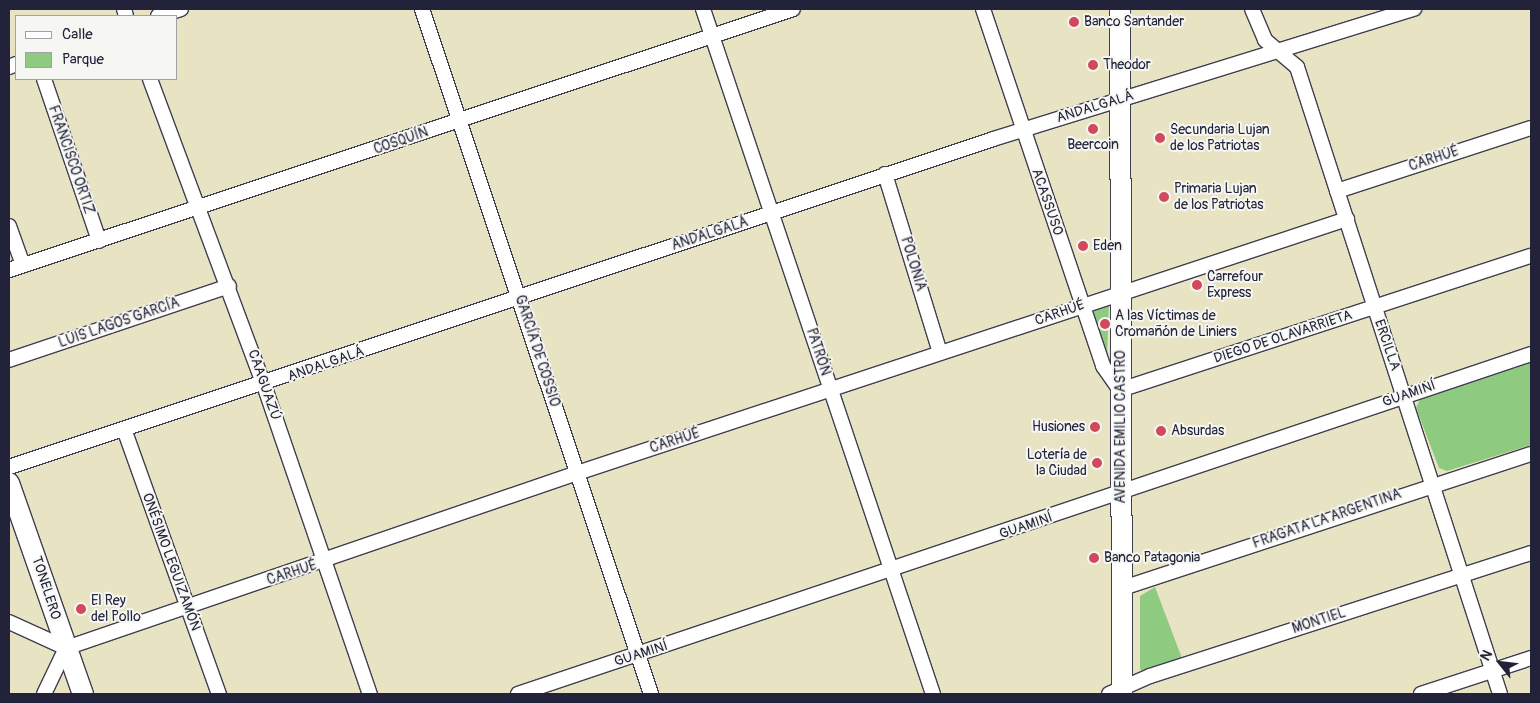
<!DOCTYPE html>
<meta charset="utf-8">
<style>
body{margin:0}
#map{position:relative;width:1540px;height:703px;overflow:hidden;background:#e8e3c3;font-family:Pangolin,sans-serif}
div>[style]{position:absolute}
.green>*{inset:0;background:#8eca7f}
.roads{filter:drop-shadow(1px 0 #403f4f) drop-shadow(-1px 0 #403f4f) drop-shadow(0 1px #403f4f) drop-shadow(0 -1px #403f4f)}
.street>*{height:14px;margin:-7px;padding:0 7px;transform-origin:7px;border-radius:7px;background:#fff}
.secondary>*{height:20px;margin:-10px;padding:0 10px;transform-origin:10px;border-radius:10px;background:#fff}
.dots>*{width:14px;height:14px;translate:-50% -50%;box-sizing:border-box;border:2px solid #f6f6f2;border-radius:50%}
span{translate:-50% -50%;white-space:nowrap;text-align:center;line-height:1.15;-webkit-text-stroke:4px #f6f6f2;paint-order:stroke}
.poi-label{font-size:14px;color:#22223b}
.left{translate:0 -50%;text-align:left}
.right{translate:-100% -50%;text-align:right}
.street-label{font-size:14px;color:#22223b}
.frame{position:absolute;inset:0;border:10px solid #22223b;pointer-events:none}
.legend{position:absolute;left:15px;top:15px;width:162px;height:65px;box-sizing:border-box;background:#f6f6f2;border:1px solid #a1a1a9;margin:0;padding:6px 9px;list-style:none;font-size:15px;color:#22223b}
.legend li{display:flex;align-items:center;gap:10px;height:25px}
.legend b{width:25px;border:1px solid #a1a1a9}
.north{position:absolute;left:1475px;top:638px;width:50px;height:50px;-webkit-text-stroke:4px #f6f6f2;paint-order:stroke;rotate:299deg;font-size:14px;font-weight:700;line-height:20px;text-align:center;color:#22223b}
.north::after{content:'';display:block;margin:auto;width:18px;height:22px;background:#22223b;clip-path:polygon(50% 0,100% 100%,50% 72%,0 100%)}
</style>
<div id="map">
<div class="green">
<i style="clip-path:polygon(1109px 303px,1107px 358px,1089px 310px)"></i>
<i style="clip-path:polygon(1531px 360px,1531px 445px,1447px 471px,1439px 468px,1416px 408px,1422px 395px)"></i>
<i style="clip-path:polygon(1155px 587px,1183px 661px,1144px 673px,1140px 669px,1140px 596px)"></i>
</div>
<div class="roads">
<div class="street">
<i style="left:124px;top:9px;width:7px;rotate:74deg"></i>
<i style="left:422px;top:9px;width:722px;rotate:71.51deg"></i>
<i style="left:703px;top:9px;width:723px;rotate:71.44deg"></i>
<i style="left:983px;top:9px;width:377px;rotate:71.4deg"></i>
<i style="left:1103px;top:366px;width:29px;rotate:55deg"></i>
<i style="left:1120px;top:390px;width:432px;rotate:-18.1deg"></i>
<i style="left:1252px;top:9px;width:34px;rotate:67deg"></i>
<i style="left:1265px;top:40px;width:42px;rotate:40.2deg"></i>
<i style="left:1297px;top:67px;width:659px;rotate:72.06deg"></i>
<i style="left:158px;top:16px;width:24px;rotate:-17deg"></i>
<i style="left:9px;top:67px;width:8px;rotate:-23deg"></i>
<i style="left:44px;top:79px;width:171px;rotate:71.2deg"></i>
<i style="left:150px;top:79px;width:327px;rotate:69.6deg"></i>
<i style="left:264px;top:385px;width:327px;rotate:71.1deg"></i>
<i style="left:885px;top:174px;width:187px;rotate:72.9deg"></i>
<i style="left:1337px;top:191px;width:204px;rotate:-18deg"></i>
<i style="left:9px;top:226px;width:41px;rotate:70.3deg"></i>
<i style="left:9px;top:270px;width:826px;rotate:-18.41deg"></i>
<i style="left:9px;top:360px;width:232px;rotate:-18.6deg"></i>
<i style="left:124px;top:429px;width:282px;rotate:70.3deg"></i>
<i style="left:9px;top:467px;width:1037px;rotate:-18.43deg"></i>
<i style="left:993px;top:139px;width:441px;rotate:-17.2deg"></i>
<i style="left:1123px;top:588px;width:429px;rotate:-18.2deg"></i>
<i style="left:9px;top:622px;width:63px;rotate:24.5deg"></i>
<i style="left:66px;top:648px;width:540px;rotate:-18.9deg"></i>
<i style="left:577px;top:473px;width:811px;rotate:-18.26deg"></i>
<i style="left:44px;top:694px;width:51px;rotate:-64.4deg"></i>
<i style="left:518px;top:694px;width:1069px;rotate:-18.55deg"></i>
<i style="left:1109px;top:694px;width:45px;rotate:-23.7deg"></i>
<i style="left:1150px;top:676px;width:400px;rotate:-17.9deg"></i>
<i style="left:1421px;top:694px;width:116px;rotate:-18.1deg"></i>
</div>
<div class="secondary">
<i style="left:1120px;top:9px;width:685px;rotate:89.83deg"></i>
<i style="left:9px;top:483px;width:224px;rotate:70.7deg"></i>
</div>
</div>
<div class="dots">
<i style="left:1074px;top:22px;background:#d1495b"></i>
<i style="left:1093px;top:65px;background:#d1495b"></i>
<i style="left:1093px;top:129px;background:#d1495b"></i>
<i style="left:1160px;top:138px;background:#d1495b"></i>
<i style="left:1164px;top:197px;background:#d1495b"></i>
<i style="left:1083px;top:246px;background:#d1495b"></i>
<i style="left:1197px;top:285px;background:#d1495b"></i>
<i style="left:1105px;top:324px;background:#d1495b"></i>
<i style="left:1095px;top:427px;background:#d1495b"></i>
<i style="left:1161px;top:431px;background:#d1495b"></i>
<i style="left:1097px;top:463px;background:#d1495b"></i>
<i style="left:1094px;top:558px;background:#d1495b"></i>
<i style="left:81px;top:609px;background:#d1495b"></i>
</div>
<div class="poi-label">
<span class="left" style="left:1084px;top:22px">Banco Santander</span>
<span class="left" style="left:1103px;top:65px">Theodor</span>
<span class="left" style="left:1170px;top:138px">Secundaria Lujan<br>de los Patriotas</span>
<span style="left:1093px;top:145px">Beercoin</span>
<span class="left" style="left:1174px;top:197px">Primaria Lujan<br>de los Patriotas</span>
<span class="left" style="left:1093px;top:246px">Eden</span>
<span class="left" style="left:1207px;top:285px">Carrefour<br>Express</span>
<span class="left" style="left:1115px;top:324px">A las Víctimas de<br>Cromañón de Liniers</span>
<span class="right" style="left:1085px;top:427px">Husiones</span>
<span class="left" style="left:1171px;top:431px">Absurdas</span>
<span class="right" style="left:1087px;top:463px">Lotería de<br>la Ciudad</span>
<span class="left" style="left:1104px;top:558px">Banco Patagonia</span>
<span class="left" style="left:91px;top:609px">El Rey<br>del Pollo</span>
</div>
<div class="street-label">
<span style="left:1095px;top:107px;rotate:-17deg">ANDALGALÁ</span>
<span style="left:401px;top:141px;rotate:-19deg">COSQUÍN</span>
<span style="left:1434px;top:159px;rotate:-18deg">CARHUÉ</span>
<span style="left:71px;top:160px;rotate:71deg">FRANCISCO ORTIZ</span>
<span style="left:1047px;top:202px;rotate:71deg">ACASSUSO</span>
<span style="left:710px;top:234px;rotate:-18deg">ANDALGALÁ</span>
<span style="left:913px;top:264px;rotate:73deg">POLONIA</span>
<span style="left:1060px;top:313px;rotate:-19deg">CARHUÉ</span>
<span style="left:119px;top:323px;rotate:-19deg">LUIS LAGOS GARCÍA</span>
<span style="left:1283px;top:337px;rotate:-18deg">DIEGO DE OLAVARRIETA</span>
<span style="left:1387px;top:345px;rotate:71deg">ERCILLA</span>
<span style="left:537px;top:351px;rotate:72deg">GARCÍA DE COSSIO</span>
<span style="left:818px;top:352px;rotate:72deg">PATRÓN</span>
<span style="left:326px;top:364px;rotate:-19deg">ANDALGALÁ</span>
<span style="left:264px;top:385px;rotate:71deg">CAAGUAZÚ</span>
<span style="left:1409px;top:394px;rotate:-19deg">GUAMINÍ</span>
<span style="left:1121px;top:427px;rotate:-90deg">AVENIDA EMILIO CASTRO</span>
<span style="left:675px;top:441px;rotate:-18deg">CARHUÉ</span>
<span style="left:1327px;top:519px;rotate:-19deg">FRAGATA LA ARGENTINA</span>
<span style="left:1026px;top:526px;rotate:-19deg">GUAMINÍ</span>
<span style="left:171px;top:562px;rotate:70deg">ONÉSIMO LEGUIZAMÓN</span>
<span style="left:292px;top:573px;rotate:-18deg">CARHUÉ</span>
<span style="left:46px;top:588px;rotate:72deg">TONELERO</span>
<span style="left:1319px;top:621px;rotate:-18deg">MONTIEL</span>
<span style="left:641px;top:654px;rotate:-18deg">GUAMINÍ</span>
</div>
<div class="frame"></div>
<ul class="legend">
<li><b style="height:6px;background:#fff"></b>Calle</li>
<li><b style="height:14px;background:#8eca7f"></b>Parque</li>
</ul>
<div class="north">N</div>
</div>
